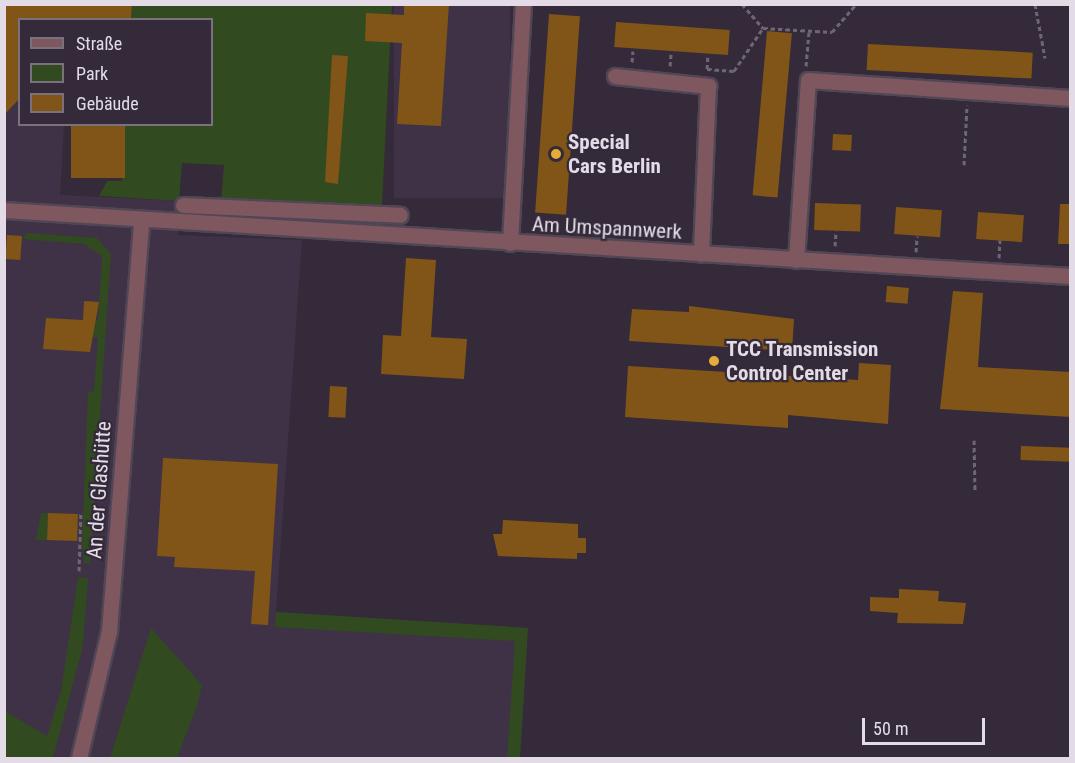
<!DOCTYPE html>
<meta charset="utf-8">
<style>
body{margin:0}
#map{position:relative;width:1075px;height:763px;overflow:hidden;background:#342a39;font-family:"Roboto Condensed",sans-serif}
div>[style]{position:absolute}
.built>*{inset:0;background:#3f3246;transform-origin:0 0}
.green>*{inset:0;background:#314a20}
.building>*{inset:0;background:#805517;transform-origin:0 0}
.path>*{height:3px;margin-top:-1.5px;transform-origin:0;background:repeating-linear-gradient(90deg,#6f6674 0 4.5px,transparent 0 7.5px)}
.roads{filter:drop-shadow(2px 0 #504655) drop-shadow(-2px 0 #504655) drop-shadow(0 2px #504655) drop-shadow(0 -2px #504655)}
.minor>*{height:15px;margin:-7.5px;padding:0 7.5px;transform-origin:7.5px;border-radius:7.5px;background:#7f575e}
.dots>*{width:16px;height:16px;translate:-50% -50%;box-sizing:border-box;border:3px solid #342a39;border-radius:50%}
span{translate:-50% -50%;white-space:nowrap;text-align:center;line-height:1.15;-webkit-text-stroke:4.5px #342a39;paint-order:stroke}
.poi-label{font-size:21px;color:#e3dce6;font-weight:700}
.left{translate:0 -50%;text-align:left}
.street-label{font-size:21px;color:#e3dce6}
.frame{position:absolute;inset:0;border:6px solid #e3dce6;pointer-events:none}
.legend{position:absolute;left:18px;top:18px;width:195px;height:108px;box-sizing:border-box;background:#342a39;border:2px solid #7a717e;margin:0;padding:8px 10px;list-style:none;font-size:18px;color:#e3dce6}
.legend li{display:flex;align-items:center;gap:12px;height:30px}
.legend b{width:30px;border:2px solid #7a717e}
.scale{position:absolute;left:862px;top:718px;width:123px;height:27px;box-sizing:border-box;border:3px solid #e3dce6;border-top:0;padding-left:8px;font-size:18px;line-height:21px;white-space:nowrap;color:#e3dce6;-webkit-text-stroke:4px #342a39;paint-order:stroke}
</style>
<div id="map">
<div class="built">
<i style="clip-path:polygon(4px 5px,20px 20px,20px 124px,64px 125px,60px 195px,179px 201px,178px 235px,302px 240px,276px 612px,528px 628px,520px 758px,5px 758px)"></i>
<i style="left:394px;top:5px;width:116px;height:193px"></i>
</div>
<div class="green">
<i style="clip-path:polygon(132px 5px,392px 5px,382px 205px,221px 204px,224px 165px,182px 163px,179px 201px,99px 196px,107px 181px,122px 181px,125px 125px,212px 124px,212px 20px,131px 19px)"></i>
<i style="clip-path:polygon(27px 233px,97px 238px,111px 254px,90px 563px,84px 563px,82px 543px,88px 392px,94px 391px,98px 338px,91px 337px,92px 320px,98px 320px,102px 256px,84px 244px,22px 239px)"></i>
<i style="clip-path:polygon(41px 513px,48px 513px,47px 540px,36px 540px)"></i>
<i style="clip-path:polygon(78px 578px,88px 578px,83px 646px,53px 758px,5px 758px,5px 711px,47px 736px,61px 691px)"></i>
<i style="clip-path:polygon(276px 612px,528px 628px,520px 758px,507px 758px,515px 641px,275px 627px)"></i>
<i style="clip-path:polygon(151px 628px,202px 685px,197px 706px,177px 758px,110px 758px)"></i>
</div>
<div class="building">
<i style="clip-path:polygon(4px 4px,132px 4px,131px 20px,20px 20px,20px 98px,4px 115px)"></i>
<i style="clip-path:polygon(404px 4px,449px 4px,441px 126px,397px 124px,402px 43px,365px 41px,366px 13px,404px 15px)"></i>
<i style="left:549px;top:14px;width:31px;height:199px;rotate:4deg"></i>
<i style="left:616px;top:22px;width:114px;height:25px;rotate:4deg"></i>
<i style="left:767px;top:31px;width:25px;height:165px;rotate:5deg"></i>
<i style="left:868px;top:44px;width:165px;height:26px;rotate:3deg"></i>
<i style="clip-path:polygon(332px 55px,348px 56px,338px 184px,325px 182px)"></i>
<i style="left:71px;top:124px;width:54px;height:54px"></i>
<i style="left:833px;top:134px;width:19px;height:16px;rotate:3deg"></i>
<i style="left:815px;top:203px;width:46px;height:27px;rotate:2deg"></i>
<i style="clip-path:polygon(1060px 204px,1071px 204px,1071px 244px,1058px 244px)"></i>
<i style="left:896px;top:207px;width:46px;height:27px;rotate:4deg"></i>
<i style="left:978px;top:212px;width:46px;height:27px;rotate:4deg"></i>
<i style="left:7px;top:235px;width:15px;height:24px;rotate:4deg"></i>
<i style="clip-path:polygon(406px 258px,436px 260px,431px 337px,467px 339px,464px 379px,381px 374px,383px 335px,401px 336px)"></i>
<i style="left:887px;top:286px;width:22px;height:16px;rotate:5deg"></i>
<i style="clip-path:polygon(953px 291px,983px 293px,978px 367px,1071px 372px,1071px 417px,940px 409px)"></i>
<i style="clip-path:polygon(84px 301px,99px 302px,90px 352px,43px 349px,46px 318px,83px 320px)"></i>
<i style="clip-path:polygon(689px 306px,794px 319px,792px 351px,629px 341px,632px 309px,689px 312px)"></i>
<i style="clip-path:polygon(859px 363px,891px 365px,888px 424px,788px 415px,788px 428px,625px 417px,628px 366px,858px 380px)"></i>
<i style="left:330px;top:386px;width:17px;height:31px;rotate:3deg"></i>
<i style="left:1021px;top:446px;width:50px;height:14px;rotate:2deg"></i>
<i style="clip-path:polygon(163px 458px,278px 464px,268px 625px,251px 624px,255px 571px,174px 567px,175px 557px,157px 556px)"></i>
<i style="left:48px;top:513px;width:30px;height:27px;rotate:2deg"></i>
<i style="clip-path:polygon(503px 520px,578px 524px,578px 538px,586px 538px,586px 553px,577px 553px,577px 559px,498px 556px,493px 534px,502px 534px)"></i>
<i style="clip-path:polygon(899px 589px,939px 591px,938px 601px,966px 603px,963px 624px,897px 623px,898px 613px,870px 611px,870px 597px,899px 598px)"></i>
</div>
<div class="path">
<i style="left:742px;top:4px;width:32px;rotate:49deg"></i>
<i style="left:1035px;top:4px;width:55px;rotate:79.5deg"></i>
<i style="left:632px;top:62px;width:11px;rotate:-85deg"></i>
<i style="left:670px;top:66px;width:12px;rotate:-85deg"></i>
<i style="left:806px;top:66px;width:34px;rotate:-85deg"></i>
<i style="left:707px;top:69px;width:27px;rotate:4deg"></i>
<i style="left:734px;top:71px;width:52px;rotate:-56deg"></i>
<i style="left:763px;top:28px;width:69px;rotate:3.3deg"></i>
<i style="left:832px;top:32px;width:37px;rotate:-49deg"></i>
<i style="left:707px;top:69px;width:13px;rotate:-86deg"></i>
<i style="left:964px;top:165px;width:60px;rotate:-87.1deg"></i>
<i style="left:835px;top:246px;width:15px;rotate:-86deg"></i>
<i style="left:916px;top:252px;width:16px;rotate:-86deg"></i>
<i style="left:999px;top:258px;width:18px;rotate:-87deg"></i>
<i style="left:974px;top:440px;width:52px;rotate:88.9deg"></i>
<i style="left:79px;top:571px;width:59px;rotate:-88.1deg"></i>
</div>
<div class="roads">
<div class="minor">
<i style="left:615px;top:76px;width:94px;rotate:6.1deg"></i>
<i style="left:708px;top:86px;width:168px;rotate:92.4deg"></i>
<i style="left:183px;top:205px;width:217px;rotate:2.6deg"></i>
<i style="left:4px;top:210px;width:1068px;rotate:3.54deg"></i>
<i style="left:510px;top:243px;width:239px;rotate:-86.9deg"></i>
<i style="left:796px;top:260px;width:180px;rotate:-86.2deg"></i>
<i style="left:808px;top:80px;width:263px;rotate:3.9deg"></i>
<i style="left:79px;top:758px;width:130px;rotate:-76.7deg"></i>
<i style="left:109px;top:631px;width:412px;rotate:-85.5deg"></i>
</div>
</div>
<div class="dots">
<i style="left:556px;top:154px;background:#e7ac37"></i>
<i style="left:714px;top:361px;background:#e7ac37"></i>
</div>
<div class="poi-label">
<span class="left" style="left:568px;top:154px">Special<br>Cars Berlin</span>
<span class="left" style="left:726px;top:361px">TCC Transmission<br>Control Center</span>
</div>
<div class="street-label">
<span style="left:607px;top:228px;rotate:3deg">Am Umspannwerk</span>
<span style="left:99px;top:490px;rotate:-86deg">An der Glashütte</span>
</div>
<div class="frame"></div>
<ul class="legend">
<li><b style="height:8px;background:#7f575e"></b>Straße</li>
<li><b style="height:16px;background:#314a20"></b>Park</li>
<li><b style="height:16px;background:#805517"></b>Gebäude</li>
</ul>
<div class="scale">50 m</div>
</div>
